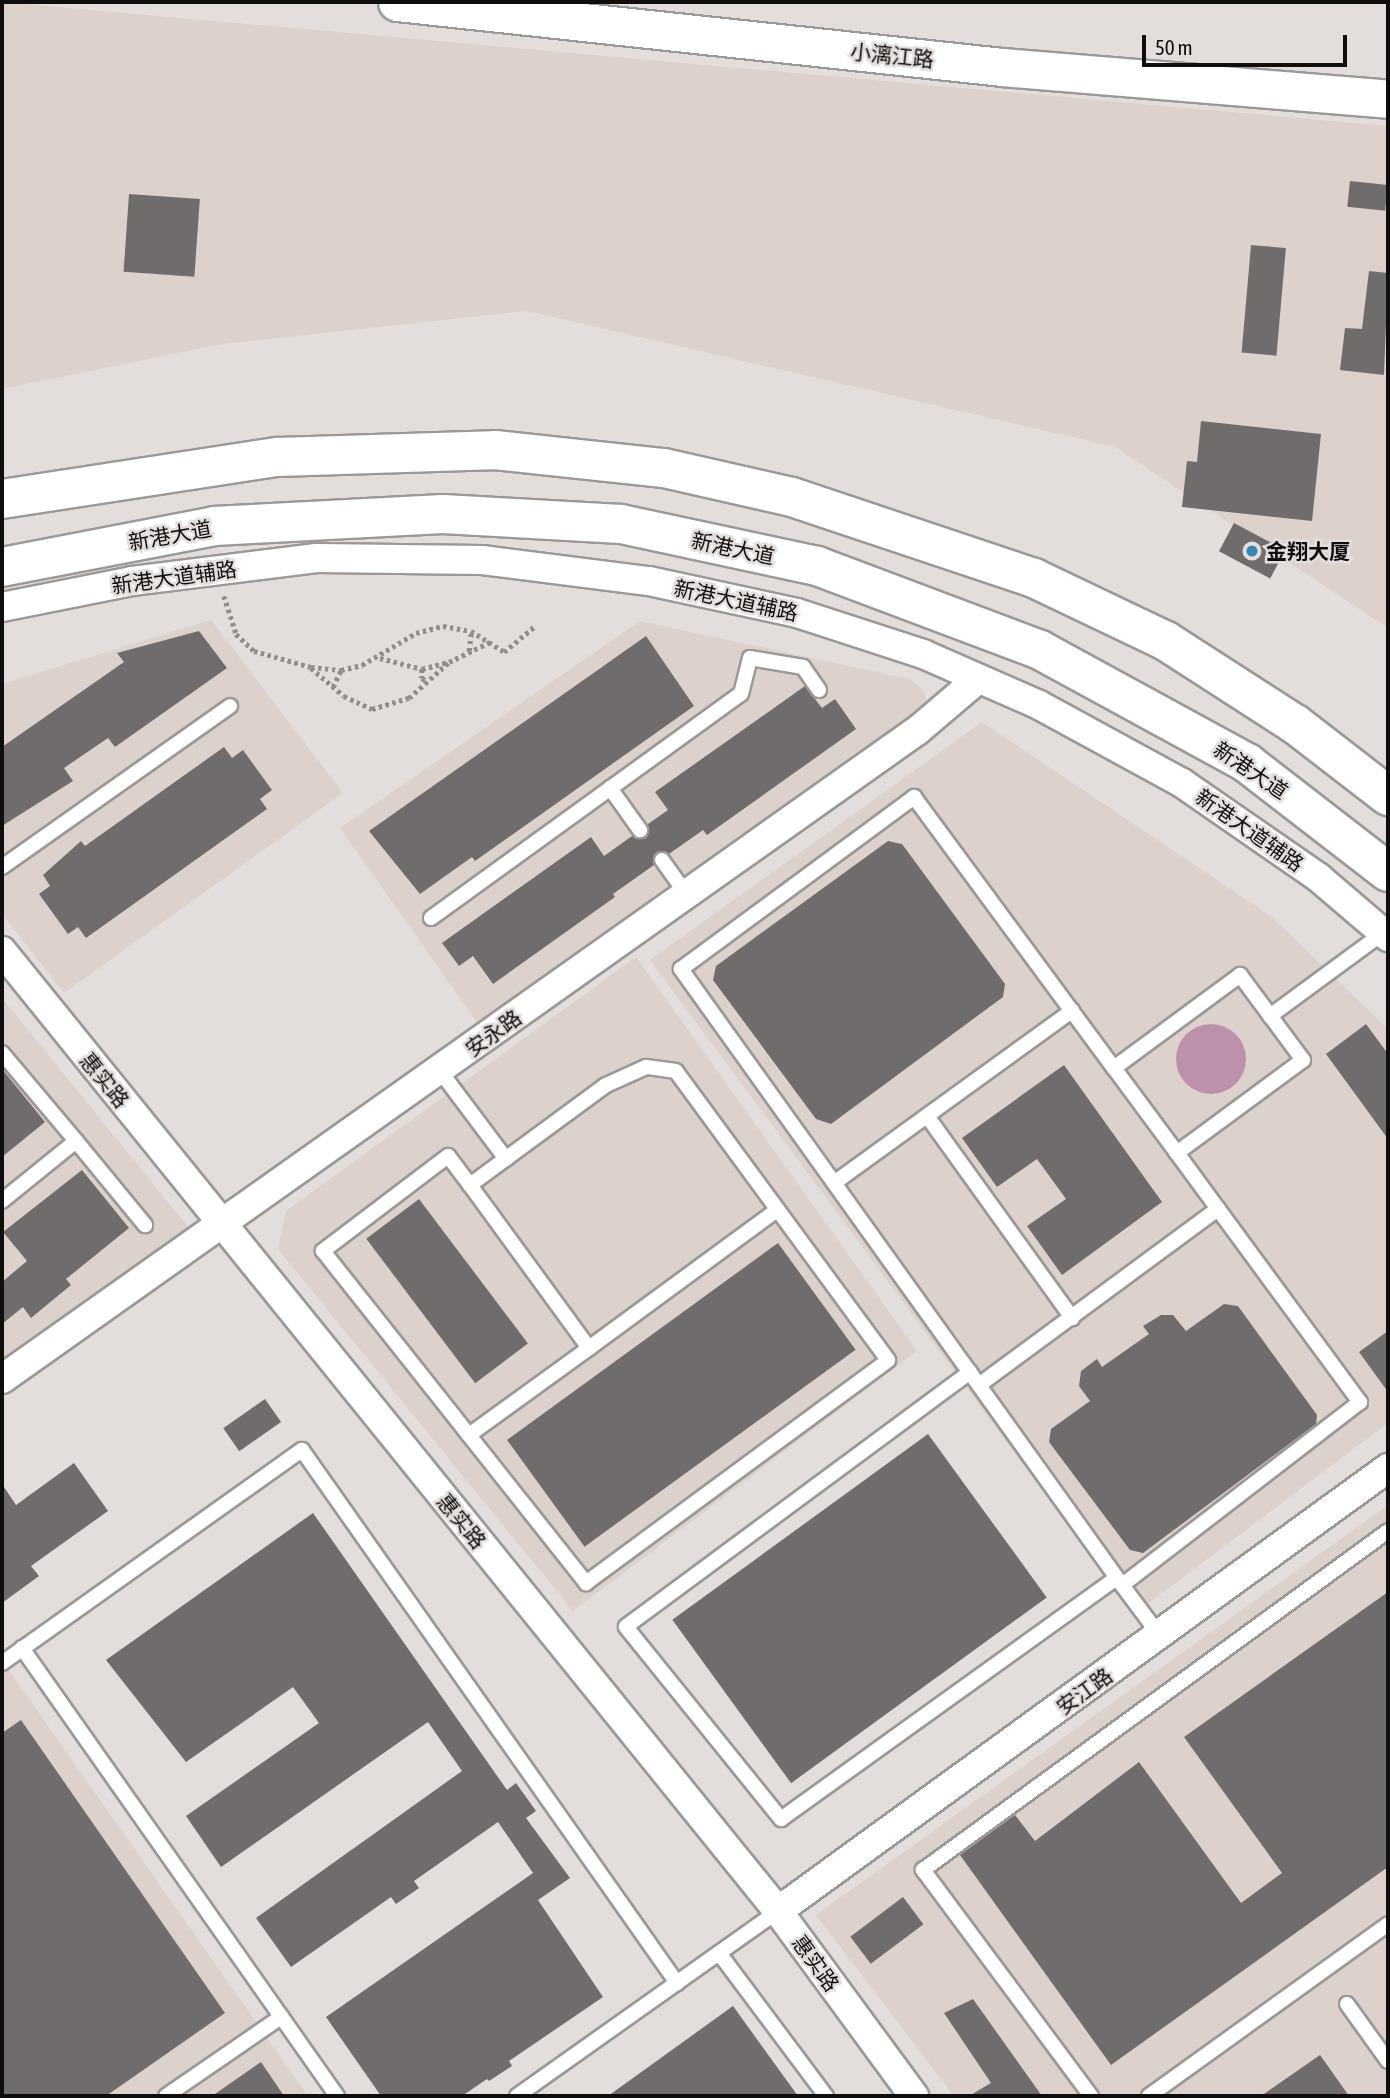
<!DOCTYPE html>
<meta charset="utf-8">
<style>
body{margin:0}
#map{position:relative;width:1390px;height:2098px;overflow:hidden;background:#e3dedb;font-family:"Asap Condensed","Noto Sans SC",sans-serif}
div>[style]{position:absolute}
.built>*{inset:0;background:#ddd1cb}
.water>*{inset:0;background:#bd90ab}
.round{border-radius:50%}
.building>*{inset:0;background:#716c6c;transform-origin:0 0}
.path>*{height:4.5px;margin-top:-2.25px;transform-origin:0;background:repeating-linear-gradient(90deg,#918e8b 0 3.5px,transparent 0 7px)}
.roads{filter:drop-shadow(2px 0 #9c9895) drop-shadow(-2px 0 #9c9895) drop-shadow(0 2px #9c9895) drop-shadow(0 -2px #9c9895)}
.service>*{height:14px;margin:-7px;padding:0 7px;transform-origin:7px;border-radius:7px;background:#fff}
.minor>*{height:28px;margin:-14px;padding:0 14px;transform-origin:14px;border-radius:14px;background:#fff}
.tertiary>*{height:37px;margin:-18.5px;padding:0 18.5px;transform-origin:18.5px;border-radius:18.5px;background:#fff}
.primary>*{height:38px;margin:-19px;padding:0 19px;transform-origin:19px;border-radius:19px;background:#fff}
.dots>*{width:19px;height:19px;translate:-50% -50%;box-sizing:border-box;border:4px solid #e3dedb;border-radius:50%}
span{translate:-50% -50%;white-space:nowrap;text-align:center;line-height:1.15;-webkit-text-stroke:5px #e3dedb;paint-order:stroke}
.street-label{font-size:21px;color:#0f0e0d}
.poi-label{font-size:21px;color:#0f0e0d;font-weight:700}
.left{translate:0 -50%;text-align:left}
.frame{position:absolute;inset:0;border:4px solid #0f0e0d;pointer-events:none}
.scale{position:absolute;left:1142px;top:35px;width:205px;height:32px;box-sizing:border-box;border:4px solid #0f0e0d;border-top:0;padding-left:9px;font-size:21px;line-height:24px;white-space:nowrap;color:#0f0e0d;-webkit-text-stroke:5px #e3dedb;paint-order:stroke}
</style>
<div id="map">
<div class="built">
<i style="clip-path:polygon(2px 2px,1388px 126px,1388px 628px,1115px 447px,527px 311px,222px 344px,2px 389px)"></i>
<i style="clip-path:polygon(211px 620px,343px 793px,64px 993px,2px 914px,2px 684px)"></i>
<i style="clip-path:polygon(640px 621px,909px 679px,924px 691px,928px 709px,479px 1025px,340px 828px)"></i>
<i style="clip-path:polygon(982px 722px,1272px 917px,1388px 1029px,1388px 1423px,1134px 1614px,650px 960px)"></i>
<i style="clip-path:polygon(636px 957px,917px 1351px,573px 1611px,278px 1249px,286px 1211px)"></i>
<i style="clip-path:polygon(2px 998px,193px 1233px,2px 1367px)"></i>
<i style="clip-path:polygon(1388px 1505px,1388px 2096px,954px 2096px,816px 1915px)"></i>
<i style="clip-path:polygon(8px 1669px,308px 2096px,2px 2096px,2px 1673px)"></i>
</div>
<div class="water">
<i class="round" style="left:1176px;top:1024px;width:70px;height:70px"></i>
</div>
<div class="building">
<i style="left:1350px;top:181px;width:38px;height:26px;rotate:6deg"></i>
<i style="left:129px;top:194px;width:71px;height:78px;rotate:4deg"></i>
<i style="left:1251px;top:245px;width:35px;height:108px;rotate:5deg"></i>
<i style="clip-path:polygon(1369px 271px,1388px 273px,1384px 375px,1340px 370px,1345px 328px,1362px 329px)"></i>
<i style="clip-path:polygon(1201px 421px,1321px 434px,1312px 521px,1182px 507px,1187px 461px,1197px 462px)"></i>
<i style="left:1234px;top:523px;width:58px;height:32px;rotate:28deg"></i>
<i style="clip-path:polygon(199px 631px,227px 668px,115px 747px,108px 738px,64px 768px,73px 781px,2px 826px,2px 747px,124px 662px,117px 653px)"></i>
<i style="clip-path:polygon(646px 636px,694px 706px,475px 861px,472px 857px,420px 894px,369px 831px)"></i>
<i style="clip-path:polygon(805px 686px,822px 708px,835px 699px,856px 729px,707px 835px,703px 830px,669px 854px,657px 852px,654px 865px,613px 894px,615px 897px,493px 984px,473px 956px,459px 966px,442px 943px,591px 837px,604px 856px,632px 836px,645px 838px,648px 824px,668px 810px,655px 792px)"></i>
<i style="clip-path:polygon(224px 747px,232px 758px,243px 750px,272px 790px,260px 799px,267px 809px,86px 938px,78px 927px,68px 934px,39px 894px,50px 886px,43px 875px,81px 841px,85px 846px)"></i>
<i style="clip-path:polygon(888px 841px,902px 844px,1005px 984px,1003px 997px,831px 1124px,816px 1119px,713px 980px,716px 966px)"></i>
<i style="clip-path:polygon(1366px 1024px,1388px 1054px,1388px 1139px,1326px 1054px)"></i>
<i style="clip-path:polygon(1064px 1065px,1162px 1202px,1062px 1275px,1027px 1226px,1066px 1199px,1037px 1159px,997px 1187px,962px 1138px)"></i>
<i style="clip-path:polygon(2px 1069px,45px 1122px,2px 1157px)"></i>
<i style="clip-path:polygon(82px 1170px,129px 1228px,66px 1279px,71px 1285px,31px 1318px,23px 1307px,2px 1324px,2px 1282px,27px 1261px,3px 1232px)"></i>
<i style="left:419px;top:1199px;width:181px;height:66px;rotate:53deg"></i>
<i style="left:778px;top:1243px;width:132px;height:335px;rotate:54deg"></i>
<i style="clip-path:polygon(1224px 1304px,1238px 1306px,1317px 1415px,1316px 1424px,1143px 1553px,1130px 1550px,1049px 1442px,1051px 1429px,1090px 1401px,1079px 1386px,1081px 1371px,1097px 1359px,1102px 1367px,1149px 1334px,1143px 1326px,1161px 1315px,1173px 1315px,1186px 1331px)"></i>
<i style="clip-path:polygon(1388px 1331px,1388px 1392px,1359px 1352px)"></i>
<i style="left:265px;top:1399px;width:28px;height:51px;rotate:55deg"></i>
<i style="left:928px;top:1434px;width:202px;height:316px;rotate:54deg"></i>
<i style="clip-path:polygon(74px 1463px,108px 1511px,31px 1566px,39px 1576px,2px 1603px,2px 1484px,16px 1505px)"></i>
<i style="clip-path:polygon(313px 1513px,507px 1790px,516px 1783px,536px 1811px,526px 1818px,570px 1878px,538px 1900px,603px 1997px,509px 2061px,512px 2066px,489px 2081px,487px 2079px,462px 2096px,381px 2096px,326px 2017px,533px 1873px,498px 1822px,414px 1881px,419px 1888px,396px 1904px,391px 1897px,291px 1967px,256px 1918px,462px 1771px,428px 1722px,221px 1867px,186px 1816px,319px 1723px,293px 1687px,186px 1762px,106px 1660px)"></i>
<i style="clip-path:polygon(1388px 1592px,1388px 1867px,1111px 2065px,960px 1855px,1015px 1815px,1035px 1841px,1139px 1762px,1241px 1903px,1282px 1873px,1184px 1737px)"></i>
<i style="clip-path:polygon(21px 1720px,225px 2013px,106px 2096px,2px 2096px,2px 1733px)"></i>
<i style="left:903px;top:1897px;width:34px;height:66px;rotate:53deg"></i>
<i style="clip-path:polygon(973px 1999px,1042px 2096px,969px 2096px,991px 2083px,944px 2013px)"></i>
<i style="clip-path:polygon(733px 2006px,798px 2096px,608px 2096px)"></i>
<i style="clip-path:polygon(1320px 2055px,1349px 2096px,1261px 2096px)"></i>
<i style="clip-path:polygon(261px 2062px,284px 2096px,212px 2096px)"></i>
</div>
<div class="path">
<i style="left:224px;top:596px;width:40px;rotate:72deg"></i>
<i style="left:236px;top:634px;width:25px;rotate:43deg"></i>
<i style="left:254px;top:651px;width:59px;rotate:15.7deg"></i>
<i style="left:311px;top:667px;width:30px;rotate:6deg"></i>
<i style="left:341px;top:670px;width:22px;rotate:-13deg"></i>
<i style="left:362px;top:665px;width:63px;rotate:-30.7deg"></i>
<i style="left:416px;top:633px;width:28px;rotate:-15deg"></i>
<i style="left:443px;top:626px;width:28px;rotate:10deg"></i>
<i style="left:471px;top:631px;width:39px;rotate:32deg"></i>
<i style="left:504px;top:652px;width:40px;rotate:-40deg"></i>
<i style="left:469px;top:651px;width:20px;rotate:-84deg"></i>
<i style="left:380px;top:658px;width:43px;rotate:14.7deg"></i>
<i style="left:422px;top:669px;width:28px;rotate:-15deg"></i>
<i style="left:449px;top:662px;width:46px;rotate:-26deg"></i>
<i style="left:311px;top:668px;width:43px;rotate:40.3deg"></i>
<i style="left:344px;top:696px;width:31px;rotate:25deg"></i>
<i style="left:372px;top:709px;width:39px;rotate:-17deg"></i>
<i style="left:409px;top:698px;width:54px;rotate:-42deg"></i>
<i style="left:422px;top:669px;width:9px;rotate:90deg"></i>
<i style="left:422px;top:678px;width:7px;rotate:34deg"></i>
<i style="left:333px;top:687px;width:19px;rotate:-65deg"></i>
</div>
<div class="roads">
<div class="service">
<i style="left:610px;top:788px;width:52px;rotate:54.5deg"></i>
<i style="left:662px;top:860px;width:43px;rotate:54.5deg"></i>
<i style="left:2px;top:867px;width:279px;rotate:-35.2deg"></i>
<i style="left:431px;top:918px;width:382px;rotate:-35.9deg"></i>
<i style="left:741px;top:694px;width:37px;rotate:-76deg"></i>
<i style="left:750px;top:658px;width:54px;rotate:9.6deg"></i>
<i style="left:803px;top:667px;width:28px;rotate:55deg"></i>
<i style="left:1240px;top:975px;width:106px;rotate:53.5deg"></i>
<i style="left:1303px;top:1060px;width:157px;rotate:143.6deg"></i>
<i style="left:1177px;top:1153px;width:106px;rotate:-126.5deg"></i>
<i style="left:1114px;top:1068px;width:157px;rotate:-36.4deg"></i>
<i style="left:1270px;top:1016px;width:140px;rotate:-36.3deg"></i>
<i style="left:2px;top:1053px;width:115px;rotate:49.9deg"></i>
<i style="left:76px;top:1141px;width:95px;rotate:141deg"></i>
<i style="left:440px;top:1071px;width:110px;rotate:53.1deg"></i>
<i style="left:927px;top:1116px;width:249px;rotate:54.3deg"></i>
<i style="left:76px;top:1141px;width:109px;rotate:50.6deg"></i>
<i style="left:1177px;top:1153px;width:69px;rotate:53.8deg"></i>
<i style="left:834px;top:1183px;width:294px;rotate:-35.9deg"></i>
<i style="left:470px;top:1185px;width:36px;rotate:-127deg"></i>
<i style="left:448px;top:1156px;width:157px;rotate:142.8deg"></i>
<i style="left:323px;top:1251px;width:424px;rotate:51.6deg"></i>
<i style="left:586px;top:1583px;width:375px;rotate:-36.4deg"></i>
<i style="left:888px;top:1360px;width:358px;rotate:-126.3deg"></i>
<i style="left:676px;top:1071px;width:30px;rotate:-172deg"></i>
<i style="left:646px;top:1067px;width:44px;rotate:155.8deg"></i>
<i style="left:606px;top:1085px;width:169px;rotate:143.7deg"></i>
<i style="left:470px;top:1185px;width:202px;rotate:53.9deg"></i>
<i style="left:589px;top:1348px;width:233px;rotate:-36.3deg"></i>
<i style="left:970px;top:1372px;width:428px;rotate:143.5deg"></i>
<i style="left:626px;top:1627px;width:247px;rotate:51.1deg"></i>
<i style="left:781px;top:1819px;width:413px;rotate:-35.7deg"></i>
<i style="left:979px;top:1385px;width:297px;rotate:-36.4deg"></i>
<i style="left:1218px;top:1209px;width:240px;rotate:53.7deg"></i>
<i style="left:1360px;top:1402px;width:300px;rotate:142.4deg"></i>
<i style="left:1122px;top:1585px;width:273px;rotate:-125.6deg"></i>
<i style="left:963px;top:1363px;width:485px;rotate:-125.6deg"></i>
<i style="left:681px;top:969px;width:290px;rotate:-36.4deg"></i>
<i style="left:914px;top:797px;width:337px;rotate:53.6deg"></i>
<i style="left:469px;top:1435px;width:148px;rotate:-35.9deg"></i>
<i style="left:1122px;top:1585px;width:64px;rotate:53.3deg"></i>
<i style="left:22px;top:1648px;width:548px;rotate:54.89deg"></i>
<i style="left:2px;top:1663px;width:368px;rotate:-35.4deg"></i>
<i style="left:302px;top:1450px;width:652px;rotate:54.87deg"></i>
<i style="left:719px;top:1953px;width:179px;rotate:53.2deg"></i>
<i style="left:1347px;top:2004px;width:70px;rotate:54.3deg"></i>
<i style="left:166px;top:2096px;width:140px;rotate:-34.5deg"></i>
<i style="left:517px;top:2096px;width:320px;rotate:-35.3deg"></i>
<i style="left:1091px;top:2096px;width:282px;rotate:-126.6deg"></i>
<i style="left:923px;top:1870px;width:575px;rotate:-36.09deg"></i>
<i style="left:1149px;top:2096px;width:294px;rotate:-35.7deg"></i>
</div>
<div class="minor">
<i style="left:2px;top:607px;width:133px;rotate:-11.3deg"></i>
<i style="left:132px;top:581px;width:186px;rotate:-7.1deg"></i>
<i style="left:317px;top:558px;width:165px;rotate:0.7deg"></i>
<i style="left:482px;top:560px;width:168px;rotate:7.2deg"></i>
<i style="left:649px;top:581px;width:151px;rotate:12.2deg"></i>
<i style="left:797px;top:613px;width:133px;rotate:18deg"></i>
<i style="left:923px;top:654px;width:127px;rotate:23.7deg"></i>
<i style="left:1039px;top:705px;width:163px;rotate:28.6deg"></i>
<i style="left:1182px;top:783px;width:167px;rotate:34.7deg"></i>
<i style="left:1319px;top:878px;width:91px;rotate:40.5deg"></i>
<i style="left:2px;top:951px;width:1234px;rotate:51.05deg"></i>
<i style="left:778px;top:1911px;width:230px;rotate:53.7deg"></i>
<i style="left:2px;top:1379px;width:1123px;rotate:-35.32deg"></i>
<i style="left:918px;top:730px;width:79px;rotate:-40.4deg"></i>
<i style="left:778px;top:1911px;width:754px;rotate:-35.99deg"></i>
</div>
<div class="tertiary">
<i style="left:397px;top:2px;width:608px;rotate:6.13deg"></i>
<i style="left:1002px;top:67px;width:387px;rotate:4.7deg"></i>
</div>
<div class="primary">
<i style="left:2px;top:499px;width:279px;rotate:-8.7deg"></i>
<i style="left:278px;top:457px;width:217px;rotate:-1.8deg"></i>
<i style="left:495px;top:450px;width:170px;rotate:6.1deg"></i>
<i style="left:664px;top:468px;width:131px;rotate:12.8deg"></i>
<i style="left:792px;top:497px;width:255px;rotate:18.5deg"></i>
<i style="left:1034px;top:578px;width:146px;rotate:25.5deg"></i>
<i style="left:1166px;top:641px;width:153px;rotate:32.8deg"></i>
<i style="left:1295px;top:724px;width:118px;rotate:37.7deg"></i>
<i style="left:2px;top:567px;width:216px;rotate:-10.9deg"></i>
<i style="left:214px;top:526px;width:229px;rotate:-3deg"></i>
<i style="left:443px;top:514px;width:178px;rotate:3.2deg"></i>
<i style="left:621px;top:524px;width:200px;rotate:12.1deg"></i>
<i style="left:817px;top:566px;width:238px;rotate:20.6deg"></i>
<i style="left:1040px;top:650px;width:236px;rotate:28.6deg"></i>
<i style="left:1247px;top:763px;width:178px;rotate:37.7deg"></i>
</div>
</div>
<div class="dots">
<i style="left:1252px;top:551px;background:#3884b7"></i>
</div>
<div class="street-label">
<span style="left:892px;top:55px;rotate:6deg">小漓江路</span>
<span style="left:170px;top:535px;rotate:-10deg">新港大道</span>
<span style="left:733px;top:548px;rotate:12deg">新港大道</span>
<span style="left:174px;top:577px;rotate:-8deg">新港大道辅路</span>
<span style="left:736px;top:600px;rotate:12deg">新港大道辅路</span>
<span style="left:1251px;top:770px;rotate:34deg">新港大道</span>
<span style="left:1250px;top:830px;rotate:35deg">新港大道辅路</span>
<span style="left:493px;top:1033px;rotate:-36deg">安永路</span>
<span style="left:105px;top:1080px;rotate:51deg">惠实路</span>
<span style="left:462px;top:1521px;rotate:51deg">惠实路</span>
<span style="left:1084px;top:1691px;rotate:-36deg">安江路</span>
<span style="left:816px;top:1963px;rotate:54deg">惠实路</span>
</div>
<div class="poi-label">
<span class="left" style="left:1266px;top:551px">金翔大厦</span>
</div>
<div class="frame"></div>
<div class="scale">50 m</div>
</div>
